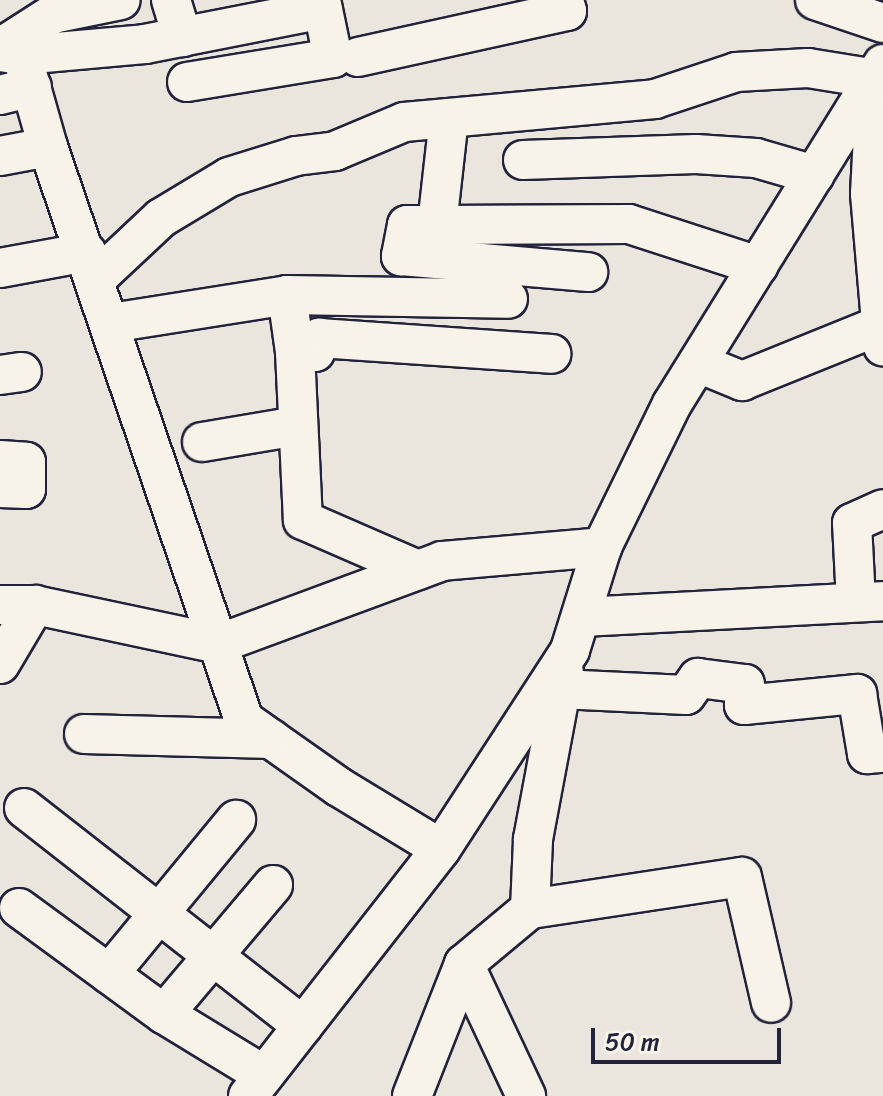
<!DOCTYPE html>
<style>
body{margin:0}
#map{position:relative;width:883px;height:1096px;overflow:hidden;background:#eae6de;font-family:Sriracha,sans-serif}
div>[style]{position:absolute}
.roads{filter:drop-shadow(2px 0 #22223b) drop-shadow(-2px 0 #22223b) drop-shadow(0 2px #22223b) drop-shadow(0 -2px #22223b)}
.minor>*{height:38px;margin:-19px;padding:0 19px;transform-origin:19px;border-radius:19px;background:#f7f3e8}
span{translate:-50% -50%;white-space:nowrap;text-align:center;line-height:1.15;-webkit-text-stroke:6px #f7f3e8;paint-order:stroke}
.scale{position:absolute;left:591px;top:1028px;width:190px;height:36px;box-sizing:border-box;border:4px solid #22223b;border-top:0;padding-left:10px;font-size:24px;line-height:28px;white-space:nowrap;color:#22223b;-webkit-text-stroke:6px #f7f3e8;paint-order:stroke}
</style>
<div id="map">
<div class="roads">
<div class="minor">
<i style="left:171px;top:0;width:39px;rotate:73deg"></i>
<i style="left:815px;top:0;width:72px;rotate:18.7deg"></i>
<i style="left:0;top:48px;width:63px;rotate:-32.7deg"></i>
<i style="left:53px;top:14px;width:69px;rotate:-11.6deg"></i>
<i style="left:0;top:52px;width:22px;rotate:8deg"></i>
<i style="left:22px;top:55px;width:96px;rotate:74.2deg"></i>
<i style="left:48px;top:147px;width:606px;rotate:71.12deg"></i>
<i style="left:244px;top:720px;width:116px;rotate:35.2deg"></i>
<i style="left:339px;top:787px;width:119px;rotate:31.3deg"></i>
<i style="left:22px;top:55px;width:123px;rotate:-5.1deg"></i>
<i style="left:145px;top:44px;width:181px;rotate:-11.1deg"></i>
<i style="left:358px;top:57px;width:214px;rotate:-12.4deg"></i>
<i style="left:567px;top:11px;width:11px;rotate:-105deg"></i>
<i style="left:187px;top:82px;width:148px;rotate:-9.3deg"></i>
<i style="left:333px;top:58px;width:59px;rotate:-101.7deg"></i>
<i style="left:0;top:95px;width:33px;rotate:-14deg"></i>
<i style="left:449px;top:118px;width:108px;rotate:96.4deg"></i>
<i style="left:437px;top:225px;width:30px;rotate:180deg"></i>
<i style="left:407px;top:225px;width:32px;rotate:101deg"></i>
<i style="left:401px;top:256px;width:188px;rotate:4.9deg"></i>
<i style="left:0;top:156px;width:49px;rotate:-10.6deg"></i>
<i style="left:523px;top:160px;width:173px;rotate:-2deg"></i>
<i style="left:696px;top:154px;width:60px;rotate:3.8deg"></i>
<i style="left:756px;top:158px;width:61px;rotate:16.1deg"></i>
<i style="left:437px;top:225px;width:192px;rotate:-0.3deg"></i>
<i style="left:629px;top:224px;width:136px;rotate:18deg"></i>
<i style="left:0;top:268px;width:88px;rotate:-10.4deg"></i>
<i style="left:96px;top:279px;width:89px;rotate:-43.2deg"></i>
<i style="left:161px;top:218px;width:79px;rotate:-31.1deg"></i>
<i style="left:229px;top:177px;width:70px;rotate:-17.4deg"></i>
<i style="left:296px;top:156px;width:39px;rotate:-7deg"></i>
<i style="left:335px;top:151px;width:75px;rotate:-22.8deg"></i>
<i style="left:404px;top:122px;width:252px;rotate:-5.2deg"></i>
<i style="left:655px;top:99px;width:85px;rotate:-18.4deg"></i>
<i style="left:736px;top:72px;width:72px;rotate:-3.2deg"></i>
<i style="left:808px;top:68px;width:69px;rotate:9.2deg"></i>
<i style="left:876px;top:79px;width:115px;rotate:93deg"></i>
<i style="left:870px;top:194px;width:153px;rotate:85.1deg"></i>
<i style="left:287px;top:295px;width:221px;rotate:1deg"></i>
<i style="left:111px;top:323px;width:178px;rotate:-9deg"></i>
<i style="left:287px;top:295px;width:58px;rotate:82deg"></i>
<i style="left:295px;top:352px;width:20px"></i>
<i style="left:315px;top:352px;width:15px;rotate:-74deg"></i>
<i style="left:319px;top:338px;width:233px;rotate:3.9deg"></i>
<i style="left:295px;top:352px;width:168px;rotate:87.3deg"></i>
<i style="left:303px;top:520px;width:125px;rotate:23.5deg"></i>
<i style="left:698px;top:363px;width:48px;rotate:22.2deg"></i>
<i style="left:742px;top:381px;width:152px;rotate:-22deg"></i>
<i style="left:0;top:375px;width:22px;rotate:-8deg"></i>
<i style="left:202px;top:442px;width:97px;rotate:-9.5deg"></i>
<i style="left:0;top:460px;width:26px;rotate:4deg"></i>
<i style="left:26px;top:462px;width:27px;rotate:90deg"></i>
<i style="left:26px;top:489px;width:26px;rotate:-178deg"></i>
<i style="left:856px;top:602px;width:79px;rotate:-92.9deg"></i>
<i style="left:852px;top:523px;width:34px;rotate:-24deg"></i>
<i style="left:0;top:605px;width:35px"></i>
<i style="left:35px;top:605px;width:187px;rotate:12deg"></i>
<i style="left:218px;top:644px;width:239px;rotate:-20.3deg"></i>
<i style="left:442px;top:561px;width:161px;rotate:-5deg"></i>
<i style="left:582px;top:617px;width:301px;rotate:-3deg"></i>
<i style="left:0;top:664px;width:69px;rotate:-59.3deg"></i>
<i style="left:560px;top:689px;width:126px;rotate:2.7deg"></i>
<i style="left:686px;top:695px;width:21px;rotate:-55deg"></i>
<i style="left:698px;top:678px;width:47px;rotate:7.3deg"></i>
<i style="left:745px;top:684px;width:21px;rotate:93deg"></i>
<i style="left:744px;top:705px;width:114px;rotate:-5.6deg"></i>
<i style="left:857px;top:694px;width:61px;rotate:80.5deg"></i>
<i style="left:867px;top:754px;width:16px;rotate:-4deg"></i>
<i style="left:84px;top:734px;width:187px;rotate:1.5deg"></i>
<i style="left:24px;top:808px;width:354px;rotate:38deg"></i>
<i style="left:19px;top:908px;width:180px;rotate:36.2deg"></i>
<i style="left:164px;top:1014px;width:117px;rotate:31.4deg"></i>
<i style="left:530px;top:909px;width:214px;rotate:-8.6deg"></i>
<i style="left:742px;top:877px;width:129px;rotate:77deg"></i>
<i style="left:464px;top:964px;width:146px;rotate:64.8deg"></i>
<i style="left:109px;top:974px;width:200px;rotate:-50.5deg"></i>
<i style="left:164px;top:1014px;width:169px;rotate:-49.8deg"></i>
<i style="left:248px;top:1096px;width:313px;rotate:-52deg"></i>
<i style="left:441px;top:849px;width:237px;rotate:-57deg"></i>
<i style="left:570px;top:650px;width:108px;rotate:-72.7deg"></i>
<i style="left:602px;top:547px;width:159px;rotate:-63.9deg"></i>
<i style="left:672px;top:404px;width:400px;rotate:-58.2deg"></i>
<i style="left:412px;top:1096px;width:142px;rotate:-68.5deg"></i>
<i style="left:464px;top:964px;width:86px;rotate:-39.8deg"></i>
<i style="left:530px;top:909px;width:70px;rotate:-87.5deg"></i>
<i style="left:533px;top:839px;width:169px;rotate:-79.4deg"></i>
</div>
</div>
<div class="scale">50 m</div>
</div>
